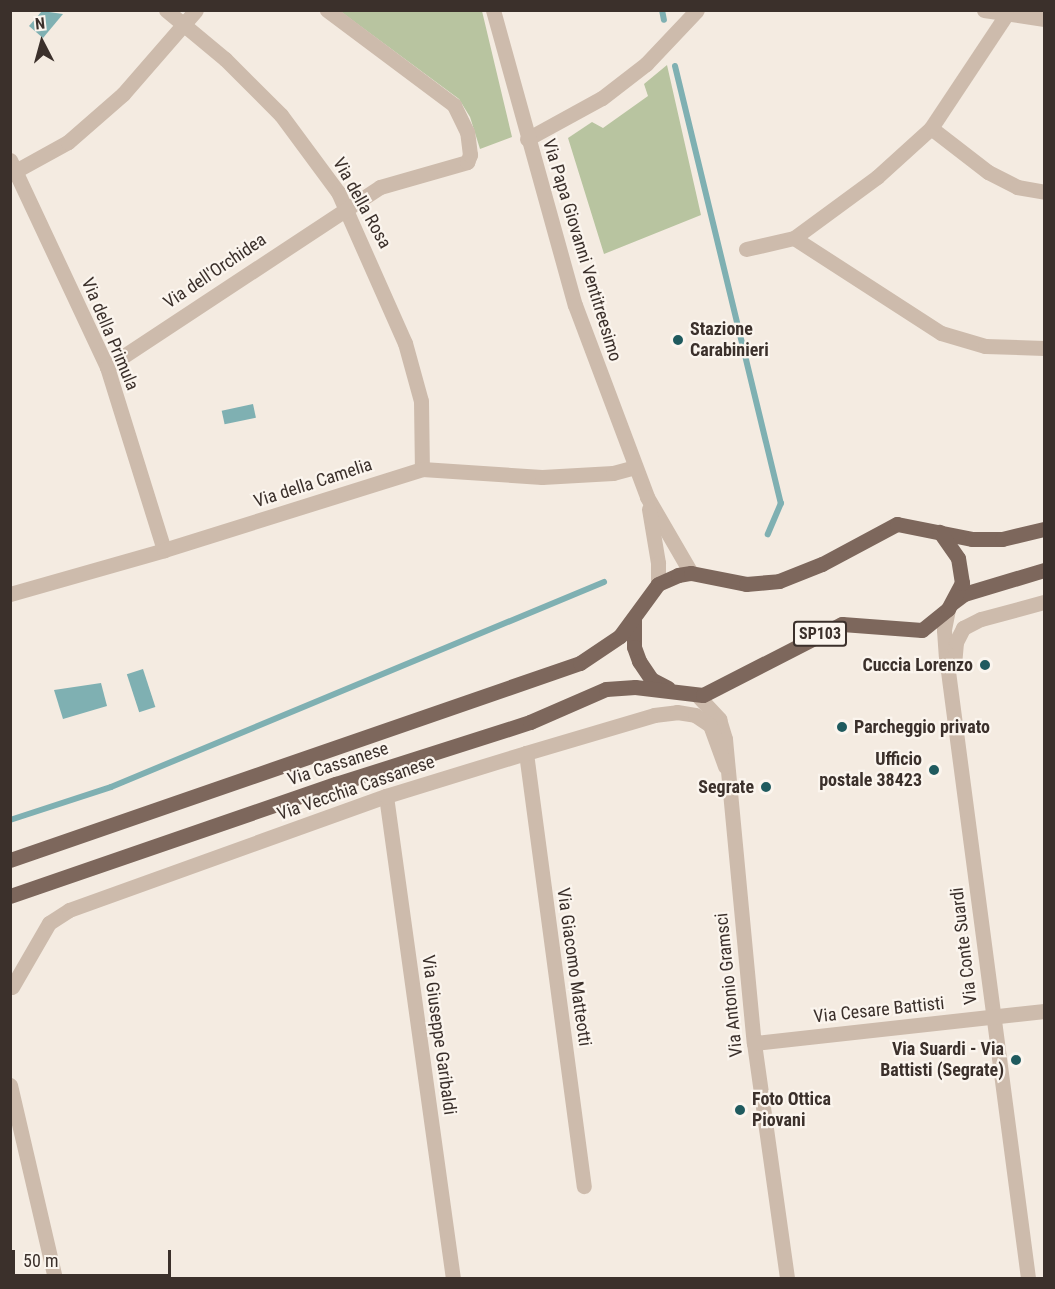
<!DOCTYPE html>
<style>
body{margin:0}
#map{position:relative;width:1055px;height:1289px;overflow:hidden;background:#f4ebe1;font-family:"Roboto Condensed",sans-serif}
div>[style]{position:absolute}
.green>*{inset:0;background:#b8c4a0}
.water>*{inset:0;background:#7fb0b2;transform-origin:0 0}
.stream>*{height:6px;margin:-3px;padding:0 3px;transform-origin:3px;border-radius:3px;background:#7fb0b2}
.minor>*{height:15px;margin:-7.5px;padding:0 7.5px;transform-origin:7.5px;border-radius:7.5px;background:#cdbbac}
.tertiary>*{height:15px;margin:-7.5px;padding:0 7.5px;transform-origin:7.5px;border-radius:7.5px;background:#cdbbac}
.primary>*{height:15px;margin:-7.5px;padding:0 7.5px;transform-origin:7.5px;border-radius:7.5px;background:#7d675c}
.dots>*{width:16px;height:16px;translate:-50% -50%;box-sizing:border-box;border:3px solid #fbf5ee;border-radius:50%}
span{translate:-50% -50%;white-space:nowrap;text-align:center;line-height:1.15;-webkit-text-stroke:4.5px #fbf5ee;paint-order:stroke}
.shield-label span{padding:2px 4px;background:#fbf5ee;border:2px solid;border-radius:4px;-webkit-text-stroke-width:0}
.shield-label{font-size:16px;color:#3b302b;font-weight:700}
.street-label{font-size:18px;color:#3b302b}
.poi-label{font-size:18px;color:#3b302b;font-weight:700}
.left{translate:0 -50%;text-align:left}
.right{translate:-100% -50%;text-align:right}
.frame{position:absolute;inset:0;border:12px solid #3b302b;pointer-events:none}
.north{position:absolute;left:12px;top:12px;width:60px;height:60px;-webkit-text-stroke:4px #fbf5ee;paint-order:stroke;rotate:354deg;font-size:16px;font-weight:700;line-height:24px;text-align:center;color:#3b302b}
.north::after{content:'';display:block;margin:auto;width:21px;height:27px;background:#3b302b;clip-path:polygon(50% 0,100% 100%,50% 72%,0 100%)}
.scale{position:absolute;left:12px;top:1250px;width:159px;height:27px;box-sizing:border-box;border:3px solid #3b302b;border-top:0;padding-left:8px;font-size:18px;line-height:21px;white-space:nowrap;color:#3b302b;-webkit-text-stroke:4px #fbf5ee;paint-order:stroke}
</style>
<div id="map">
<div class="green">
<i style="clip-path:polygon(340px 11px,482px 11px,512px 137px,480px 149px,470px 117px,459px 99px)"></i>
<i style="clip-path:polygon(667px 65px,701px 215px,604px 254px,568px 138px,592px 122px,603px 128px,648px 96px,644px 84px)"></i>
</div>
<div class="water">
<i style="clip-path:polygon(42px 11px,63px 14px,43px 38px,29px 26px)"></i>
<i style="left:253px;top:404px;width:14px;height:32px;rotate:78deg"></i>
<i style="left:143px;top:669px;width:40px;height:17px;rotate:72deg"></i>
<i style="clip-path:polygon(101px 683px,107px 706px,63px 719px,54px 690px)"></i>
</div>
<div class="stream">
<i style="left:662px;top:10px;width:10px;rotate:79deg"></i>
<i style="left:675px;top:66px;width:450px;rotate:76.4deg"></i>
<i style="left:781px;top:503px;width:34px;rotate:113deg"></i>
<i style="left:10px;top:820px;width:106px;rotate:-18.1deg"></i>
<i style="left:111px;top:787px;width:534px;rotate:-22.58deg"></i>
</div>
<div class="minor">
<i style="left:166px;top:10px;width:77px;rotate:39.7deg"></i>
<i style="left:225px;top:59px;width:79px;rotate:45deg"></i>
<i style="left:281px;top:115px;width:96px;rotate:53.5deg"></i>
<i style="left:338px;top:192px;width:165px;rotate:66.1deg"></i>
<i style="left:405px;top:343px;width:60px;rotate:74.6deg"></i>
<i style="left:421px;top:401px;width:68px;rotate:89.2deg"></i>
<i style="left:984px;top:10px;width:61px;rotate:8.5deg"></i>
<i style="left:931px;top:128px;width:72px;rotate:37.7deg"></i>
<i style="left:988px;top:172px;width:33px;rotate:27deg"></i>
<i style="left:1017px;top:187px;width:27px;rotate:10deg"></i>
<i style="left:527px;top:139px;width:85px;rotate:-28.7deg"></i>
<i style="left:602px;top:98px;width:56px;rotate:-37.7deg"></i>
<i style="left:646px;top:64px;width:74px;rotate:-46.6deg"></i>
<i style="left:10px;top:160px;width:229px;rotate:64.9deg"></i>
<i style="left:107px;top:367px;width:192px;rotate:72.7deg"></i>
<i style="left:10px;top:174px;width:66px;rotate:-28.9deg"></i>
<i style="left:68px;top:142px;width:73px;rotate:-41.1deg"></i>
<i style="left:123px;top:94px;width:111px;rotate:-49deg"></i>
<i style="left:794px;top:238px;width:175px;rotate:32.9deg"></i>
<i style="left:941px;top:333px;width:46px;rotate:16.5deg"></i>
<i style="left:985px;top:346px;width:59px;rotate:1.9deg"></i>
<i style="left:746px;top:249px;width:49px;rotate:-12.9deg"></i>
<i style="left:794px;top:238px;width:103px;rotate:-36.3deg"></i>
<i style="left:877px;top:177px;width:73px;rotate:-42.2deg"></i>
<i style="left:931px;top:128px;width:136px;rotate:-56.4deg"></i>
<i style="left:107px;top:367px;width:327px;rotate:-33.4deg"></i>
<i style="left:380px;top:187px;width:91px;rotate:-16deg"></i>
<i style="left:467px;top:162px;width:8px;rotate:-67deg"></i>
<i style="left:470px;top:155px;width:23px;rotate:-97deg"></i>
<i style="left:467px;top:132px;width:30px;rotate:-116deg"></i>
<i style="left:454px;top:105px;width:159px;rotate:-143.2deg"></i>
<i style="left:10px;top:594px;width:160px;rotate:-15.9deg"></i>
<i style="left:164px;top:550px;width:270px;rotate:-17.4deg"></i>
<i style="left:422px;top:469px;width:120px;rotate:3.8deg"></i>
<i style="left:542px;top:477px;width:71px;rotate:-3.2deg"></i>
<i style="left:613px;top:473px;width:23px;rotate:-15deg"></i>
<i style="left:948px;top:609px;width:21px;rotate:101deg"></i>
<i style="left:944px;top:630px;width:26px;rotate:86deg"></i>
<i style="left:946px;top:656px;width:627px;rotate:82.49deg"></i>
<i style="left:954px;top:665px;width:23px;rotate:-85deg"></i>
<i style="left:956px;top:642px;width:16px;rotate:-63deg"></i>
<i style="left:963px;top:628px;width:20px;rotate:-27deg"></i>
<i style="left:981px;top:619px;width:65px;rotate:-15.1deg"></i>
<i style="left:697px;top:695px;width:33px;rotate:47deg"></i>
<i style="left:719px;top:719px;width:21px;rotate:73deg"></i>
<i style="left:725px;top:739px;width:305px;rotate:84.6deg"></i>
<i style="left:754px;top:1043px;width:237px;rotate:82deg"></i>
<i style="left:526px;top:753px;width:437px;rotate:82.4deg"></i>
<i style="left:386px;top:796px;width:487px;rotate:82.1deg"></i>
<i style="left:12px;top:987px;width:74px;rotate:-60deg"></i>
<i style="left:49px;top:923px;width:24px;rotate:-33deg"></i>
<i style="left:69px;top:910px;width:337px;rotate:-19.8deg"></i>
<i style="left:386px;top:796px;width:146px;rotate:-17.1deg"></i>
<i style="left:526px;top:753px;width:134px;rotate:-16.5deg"></i>
<i style="left:654px;top:715px;width:23px;rotate:-7deg"></i>
<i style="left:677px;top:712px;width:18px;rotate:9deg"></i>
<i style="left:695px;top:715px;width:18px;rotate:34deg"></i>
<i style="left:710px;top:725px;width:44px;rotate:69.9deg"></i>
<i style="left:754px;top:1043px;width:292px;rotate:-6.3deg"></i>
<i style="left:10px;top:1085px;width:198px;rotate:76.9deg"></i>
</div>
<div class="tertiary">
<i style="left:493px;top:10px;width:306px;rotate:74.5deg"></i>
<i style="left:575px;top:305px;width:205px;rotate:69.4deg"></i>
<i style="left:647px;top:497px;width:88px;rotate:59.9deg"></i>
<i style="left:649px;top:509px;width:55px;rotate:80.5deg"></i>
<i style="left:658px;top:563px;width:21px;rotate:90deg"></i>
</div>
<div class="primary">
<i style="left:952px;top:603px;width:15px;rotate:-37deg"></i>
<i style="left:964px;top:594px;width:84px;rotate:-16.7deg"></i>
<i style="left:634px;top:619px;width:28px;rotate:90deg"></i>
<i style="left:634px;top:647px;width:15px;rotate:70deg"></i>
<i style="left:639px;top:661px;width:22px;rotate:56deg"></i>
<i style="left:651px;top:679px;width:19px;rotate:28deg"></i>
<i style="left:10px;top:860px;width:603px;rotate:-19.07deg"></i>
<i style="left:580px;top:663px;width:48px;rotate:-34deg"></i>
<i style="left:620px;top:636px;width:64px;rotate:-53.8deg"></i>
<i style="left:658px;top:584px;width:22px;rotate:-24deg"></i>
<i style="left:678px;top:575px;width:13px;rotate:-9deg"></i>
<i style="left:691px;top:573px;width:56px;rotate:11.3deg"></i>
<i style="left:746px;top:584px;width:33px;rotate:-5deg"></i>
<i style="left:779px;top:581px;width:46px;rotate:-21.6deg"></i>
<i style="left:822px;top:564px;width:85px;rotate:-28.1deg"></i>
<i style="left:897px;top:524px;width:76px;rotate:11.3deg"></i>
<i style="left:972px;top:539px;width:30px"></i>
<i style="left:1002px;top:539px;width:43px;rotate:-13.4deg"></i>
<i style="left:10px;top:896px;width:345px;rotate:-19deg"></i>
<i style="left:336px;top:784px;width:204px;rotate:-17.7deg"></i>
<i style="left:530px;top:722px;width:83px;rotate:-23.5deg"></i>
<i style="left:606px;top:689px;width:29px;rotate:-4deg"></i>
<i style="left:635px;top:687px;width:68px;rotate:6.7deg"></i>
<i style="left:703px;top:695px;width:156px;rotate:-27.1deg"></i>
<i style="left:842px;top:624px;width:80px;rotate:4.3deg"></i>
<i style="left:922px;top:630px;width:33px;rotate:-39deg"></i>
<i style="left:948px;top:609px;width:30px;rotate:-62deg"></i>
<i style="left:962px;top:583px;width:25px;rotate:-99deg"></i>
<i style="left:958px;top:558px;width:32px;rotate:-125deg"></i>
</div>
<div class="dots">
<i style="left:678px;top:340px;background:#1f5a5e"></i>
<i style="left:985px;top:665px;background:#1f5a5e"></i>
<i style="left:842px;top:727px;background:#1f5a5e"></i>
<i style="left:934px;top:770px;background:#1f5a5e"></i>
<i style="left:766px;top:787px;background:#1f5a5e"></i>
<i style="left:1016px;top:1060px;background:#1f5a5e"></i>
<i style="left:740px;top:1110px;background:#1f5a5e"></i>
</div>
<div class="shield-label">
<span style="left:820px;top:634px">SP103</span>
</div>
<div class="street-label">
<span style="left:362px;top:203px;rotate:61deg">Via della Rosa</span>
<span style="left:582px;top:250px;rotate:73deg">Via Papa Giovanni Ventitreesimo</span>
<span style="left:215px;top:271px;rotate:-34deg">Via dell'Orchidea</span>
<span style="left:110px;top:334px;rotate:67deg">Via della Primula</span>
<span style="left:313px;top:483px;rotate:-18deg">Via della Camelia</span>
<span style="left:338px;top:764px;rotate:-18deg">Via Cassanese</span>
<span style="left:356px;top:788px;rotate:-19deg">Via Vecchia Cassanese</span>
<span style="left:964px;top:946px;rotate:-97deg">Via Conte Suardi</span>
<span style="left:574px;top:967px;rotate:82deg">Via Giacomo Matteotti</span>
<span style="left:729px;top:985px;rotate:-96deg">Via Antonio Gramsci</span>
<span style="left:879px;top:1010px;rotate:-6deg">Via Cesare Battisti</span>
<span style="left:439px;top:1035px;rotate:82deg">Via Giuseppe Garibaldi</span>
</div>
<div class="poi-label">
<span class="left" style="left:690px;top:340px">Stazione<br>Carabinieri</span>
<span class="right" style="left:973px;top:665px">Cuccia Lorenzo</span>
<span class="left" style="left:854px;top:727px">Parcheggio privato</span>
<span class="right" style="left:922px;top:770px">Ufficio<br>postale 38423</span>
<span class="right" style="left:754px;top:787px">Segrate</span>
<span class="right" style="left:1004px;top:1060px">Via Suardi - Via<br>Battisti (Segrate)</span>
<span class="left" style="left:752px;top:1110px">Foto Ottica<br>Piovani</span>
</div>
<div class="frame"></div>
<div class="north">N</div>
<div class="scale">50 m</div>
</div>
